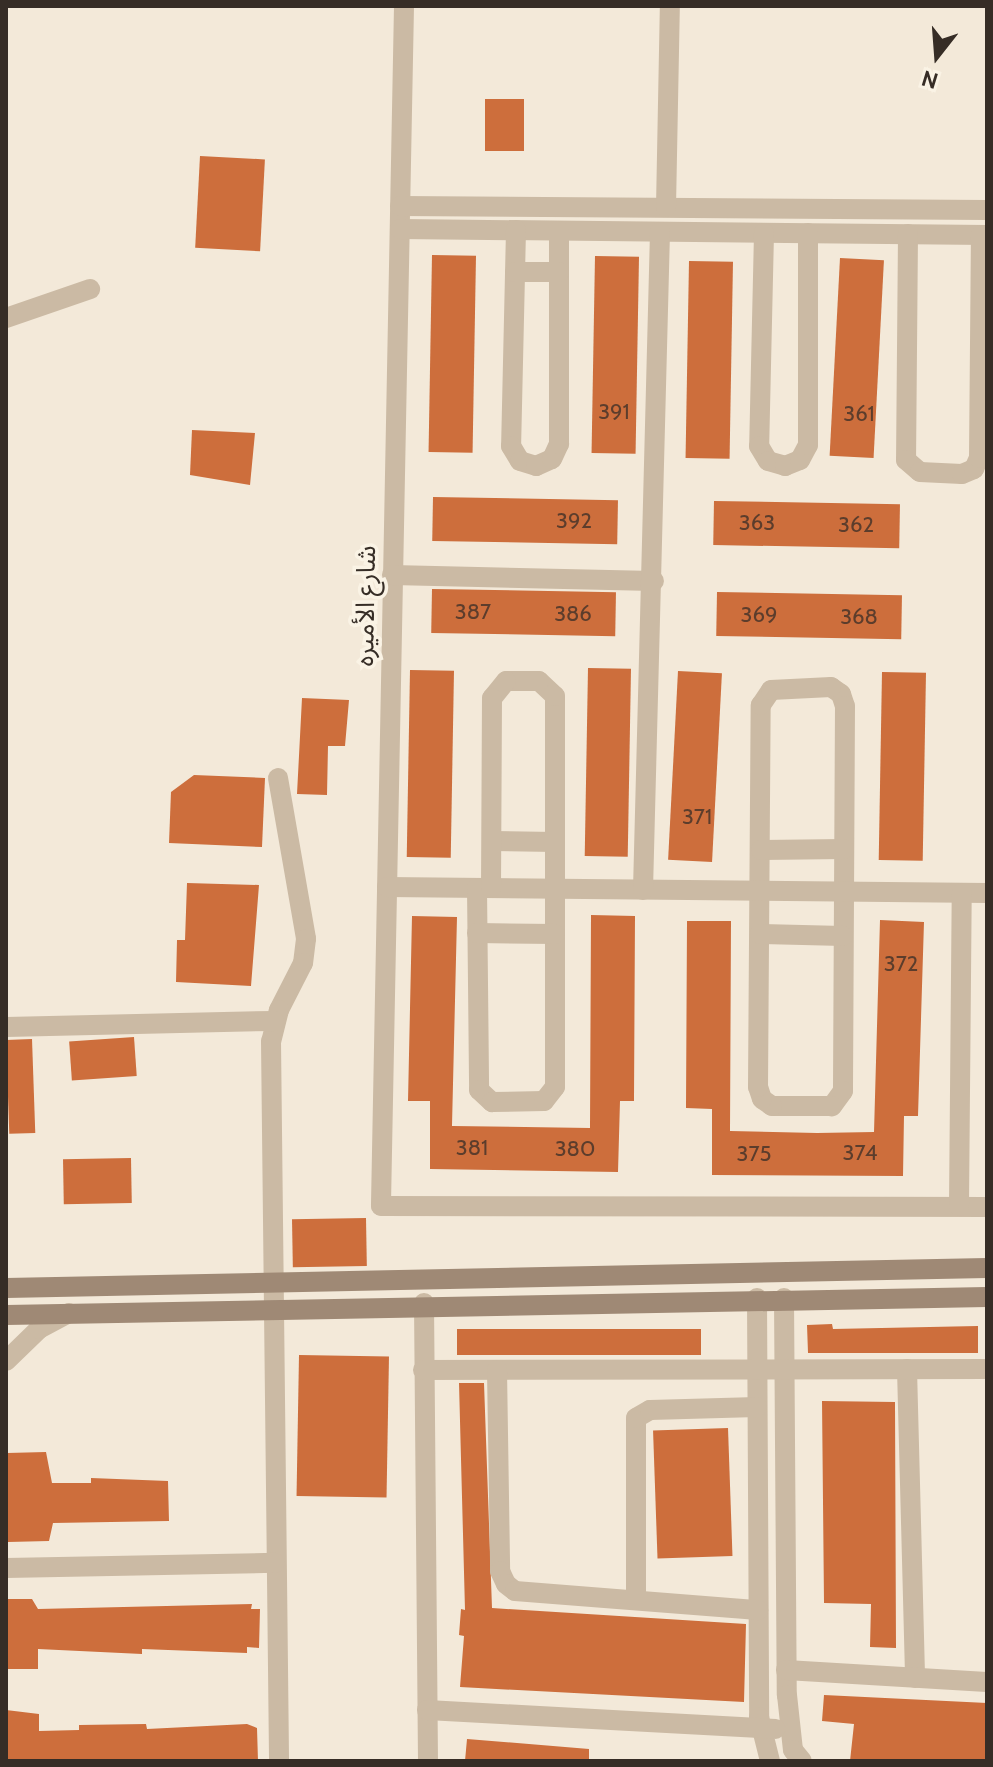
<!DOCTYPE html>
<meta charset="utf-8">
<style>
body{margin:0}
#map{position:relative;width:993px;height:1767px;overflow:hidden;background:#f3e9d9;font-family:Cabin,"Noto Sans Arabic",sans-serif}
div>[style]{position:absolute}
.building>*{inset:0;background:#cd6e3c;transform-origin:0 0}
.street>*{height:20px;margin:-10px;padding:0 10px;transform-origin:10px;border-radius:10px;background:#cbbaa4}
.secondary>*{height:20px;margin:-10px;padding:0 10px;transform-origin:10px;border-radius:10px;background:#9f8975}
span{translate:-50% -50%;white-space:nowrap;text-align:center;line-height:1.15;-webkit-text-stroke:7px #faf3e5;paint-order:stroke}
.number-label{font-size:22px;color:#5c3d2c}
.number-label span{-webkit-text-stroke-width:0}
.street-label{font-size:26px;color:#362d26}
.frame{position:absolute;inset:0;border:8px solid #362d26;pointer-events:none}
.north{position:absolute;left:897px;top:16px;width:80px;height:80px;-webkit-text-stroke:6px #faf3e5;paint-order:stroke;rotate:197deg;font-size:22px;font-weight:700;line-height:32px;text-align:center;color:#362d26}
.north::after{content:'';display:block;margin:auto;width:28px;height:36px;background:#362d26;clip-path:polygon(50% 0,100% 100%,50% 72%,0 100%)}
</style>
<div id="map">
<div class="building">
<i style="left:485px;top:99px;width:39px;height:52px"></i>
<i style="left:200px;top:156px;width:65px;height:92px;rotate:3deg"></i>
<i style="left:432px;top:255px;width:44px;height:197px;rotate:1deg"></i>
<i style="left:595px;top:256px;width:44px;height:197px;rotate:1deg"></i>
<i style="left:840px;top:258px;width:44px;height:198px;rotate:3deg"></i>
<i style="left:689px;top:261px;width:44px;height:197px;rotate:1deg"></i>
<i style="clip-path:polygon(192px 430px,255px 433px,250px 485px,190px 475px)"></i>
<i style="left:433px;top:497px;width:185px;height:44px;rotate:1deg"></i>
<i style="left:714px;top:501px;width:186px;height:44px;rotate:1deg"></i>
<i style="left:432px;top:589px;width:184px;height:44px;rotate:1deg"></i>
<i style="left:717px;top:592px;width:185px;height:44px;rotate:1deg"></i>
<i style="left:588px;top:668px;width:43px;height:188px;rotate:1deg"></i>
<i style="left:410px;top:670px;width:44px;height:187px;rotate:1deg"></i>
<i style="left:678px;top:671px;width:44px;height:189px;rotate:3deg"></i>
<i style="left:882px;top:672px;width:44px;height:188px;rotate:1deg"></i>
<i style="clip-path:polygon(302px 698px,349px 700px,345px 746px,328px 746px,327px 795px,297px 794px)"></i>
<i style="clip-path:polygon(194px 775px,265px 778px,262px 847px,169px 843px,171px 792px)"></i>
<i style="clip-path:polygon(187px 883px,259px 885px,251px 986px,176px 982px,177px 940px,185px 940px)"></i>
<i style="clip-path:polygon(591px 915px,635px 916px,634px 1101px,620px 1101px,618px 1172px,430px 1169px,430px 1101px,408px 1101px,412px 916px,457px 917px,452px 1126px,590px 1128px)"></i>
<i style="clip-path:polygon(880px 920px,924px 922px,918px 1116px,904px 1116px,903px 1176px,712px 1175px,712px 1109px,686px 1108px,687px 921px,731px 921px,730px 1131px,817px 1133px,874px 1132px)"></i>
<i style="left:134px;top:1037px;width:39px;height:65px;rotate:86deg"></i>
<i style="left:32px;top:1039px;width:94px;height:26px;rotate:88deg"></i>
<i style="left:131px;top:1158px;width:45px;height:68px;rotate:89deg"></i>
<i style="left:366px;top:1218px;width:48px;height:74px;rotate:89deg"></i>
<i style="clip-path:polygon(832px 1324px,833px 1329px,978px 1326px,978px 1353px,808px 1353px,807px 1325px)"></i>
<i style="left:701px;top:1329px;width:26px;height:244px;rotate:90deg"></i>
<i style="left:299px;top:1355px;width:90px;height:141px;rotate:1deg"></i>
<i style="clip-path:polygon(459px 1383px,484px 1383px,492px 1608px,746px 1624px,744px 1702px,460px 1687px,464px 1636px,459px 1635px,461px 1609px,465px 1610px)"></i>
<i style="clip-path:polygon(822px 1401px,895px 1402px,896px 1648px,870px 1647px,871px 1604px,824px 1603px)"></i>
<i style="left:728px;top:1428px;width:128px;height:75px;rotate:88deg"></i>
<i style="clip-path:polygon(46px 1452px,52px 1483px,91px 1483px,91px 1478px,168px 1481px,169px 1521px,53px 1523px,49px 1541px,8px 1542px,7px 1453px)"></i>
<i style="clip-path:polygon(6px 1599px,32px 1599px,38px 1609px,252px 1604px,251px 1609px,260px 1609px,259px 1648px,247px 1647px,247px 1653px,142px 1649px,142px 1654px,38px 1649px,38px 1669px,6px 1669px)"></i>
<i style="clip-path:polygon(824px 1695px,987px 1703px,987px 1761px,850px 1761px,854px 1724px,822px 1721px)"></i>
<i style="clip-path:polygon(6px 1710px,39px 1714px,39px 1731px,79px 1730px,79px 1725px,146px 1724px,147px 1729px,247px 1724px,257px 1728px,258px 1761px,6px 1761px)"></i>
<i style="clip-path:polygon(467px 1739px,589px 1749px,589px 1761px,465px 1761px)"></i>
</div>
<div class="street">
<i style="left:404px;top:6px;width:1200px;rotate:91.1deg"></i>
<i style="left:381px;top:1206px;width:606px;rotate:0.09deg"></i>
<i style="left:400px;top:206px;width:587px;rotate:0.39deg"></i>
<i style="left:666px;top:207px;width:201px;rotate:-88.9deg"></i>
<i style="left:400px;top:229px;width:587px;rotate:0.59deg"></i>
<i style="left:516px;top:230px;width:216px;rotate:91.3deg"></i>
<i style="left:511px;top:446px;width:17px;rotate:59deg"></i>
<i style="left:520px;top:461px;width:17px;rotate:17deg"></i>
<i style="left:536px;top:466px;width:17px;rotate:-24deg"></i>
<i style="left:552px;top:459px;width:17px;rotate:-65deg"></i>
<i style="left:559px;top:444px;width:213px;rotate:-90deg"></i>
<i style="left:764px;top:233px;width:213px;rotate:91.3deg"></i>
<i style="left:759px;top:446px;width:17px;rotate:59deg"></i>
<i style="left:768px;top:461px;width:18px;rotate:16deg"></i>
<i style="left:785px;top:466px;width:16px;rotate:-22deg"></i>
<i style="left:800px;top:460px;width:17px;rotate:-62deg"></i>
<i style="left:808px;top:445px;width:212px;rotate:-90deg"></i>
<i style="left:908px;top:234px;width:226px;rotate:90.5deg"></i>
<i style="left:906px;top:460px;width:18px;rotate:41deg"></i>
<i style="left:920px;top:472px;width:42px;rotate:2.7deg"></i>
<i style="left:962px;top:474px;width:13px;rotate:-23deg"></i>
<i style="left:974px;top:469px;width:12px;rotate:-66deg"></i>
<i style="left:979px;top:458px;width:223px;rotate:-89.5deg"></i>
<i style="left:515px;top:272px;width:44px"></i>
<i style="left:6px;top:318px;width:89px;rotate:-19deg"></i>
<i style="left:392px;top:575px;width:262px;rotate:1.3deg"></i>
<i style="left:831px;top:687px;width:12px;rotate:35deg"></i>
<i style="left:841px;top:694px;width:13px;rotate:72deg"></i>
<i style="left:845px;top:706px;width:385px;rotate:90.3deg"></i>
<i style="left:843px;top:1091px;width:19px;rotate:126deg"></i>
<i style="left:832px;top:1106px;width:60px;rotate:180deg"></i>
<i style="left:772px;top:1106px;width:12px;rotate:-145deg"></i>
<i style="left:762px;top:1099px;width:13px;rotate:-108deg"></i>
<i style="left:758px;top:1087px;width:382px;rotate:-89.6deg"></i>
<i style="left:761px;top:705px;width:18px;rotate:-56deg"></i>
<i style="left:771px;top:690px;width:60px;rotate:-2.9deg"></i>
<i style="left:278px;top:778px;width:163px;rotate:80.1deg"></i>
<i style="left:306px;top:939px;width:24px;rotate:97deg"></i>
<i style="left:303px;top:963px;width:53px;rotate:117.1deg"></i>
<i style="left:279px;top:1010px;width:32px;rotate:104deg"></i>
<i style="left:271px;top:1041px;width:720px;rotate:89.36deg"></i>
<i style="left:492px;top:841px;width:63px;rotate:0.9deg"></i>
<i style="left:761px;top:850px;width:83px;rotate:-0.7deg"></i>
<i style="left:387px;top:887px;width:600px;rotate:0.57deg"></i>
<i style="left:477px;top:888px;width:202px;rotate:89.4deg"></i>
<i style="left:479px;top:1090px;width:18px;rotate:43deg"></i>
<i style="left:492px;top:1102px;width:52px;rotate:-1.1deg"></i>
<i style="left:544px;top:1101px;width:18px;rotate:-52deg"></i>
<i style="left:555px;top:1087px;width:391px;rotate:-90deg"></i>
<i style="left:555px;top:696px;width:22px;rotate:-137deg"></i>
<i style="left:539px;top:681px;width:33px;rotate:180deg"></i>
<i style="left:506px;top:681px;width:22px;rotate:129deg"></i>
<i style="left:492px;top:698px;width:190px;rotate:90.3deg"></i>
<i style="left:643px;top:890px;width:658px;rotate:-88.52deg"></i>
<i style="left:477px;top:933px;width:78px;rotate:0.7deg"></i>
<i style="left:760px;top:934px;width:83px;rotate:1.4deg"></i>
<i style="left:6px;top:1027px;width:268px;rotate:-1.3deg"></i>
<i style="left:959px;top:1206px;width:313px;rotate:-89.5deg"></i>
<i style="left:757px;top:1298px;width:419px;rotate:89.7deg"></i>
<i style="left:759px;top:1717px;width:45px;rotate:76deg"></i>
<i style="left:784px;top:1298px;width:397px;rotate:89.6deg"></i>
<i style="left:787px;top:1695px;width:55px;rotate:83.8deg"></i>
<i style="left:793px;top:1750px;width:14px;rotate:51deg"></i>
<i style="left:424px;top:1303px;width:458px;rotate:89.5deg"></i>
<i style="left:6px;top:1361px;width:46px;rotate:-44.1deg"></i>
<i style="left:39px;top:1329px;width:34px;rotate:-28deg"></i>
<i style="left:907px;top:1369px;width:309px;rotate:88.5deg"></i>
<i style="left:423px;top:1370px;width:564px;rotate:-0.1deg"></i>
<i style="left:497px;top:1370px;width:201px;rotate:89.1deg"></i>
<i style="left:500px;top:1571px;width:14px;rotate:65deg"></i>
<i style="left:506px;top:1584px;width:11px;rotate:38deg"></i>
<i style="left:515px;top:1591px;width:244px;rotate:4.5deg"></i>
<i style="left:6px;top:1568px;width:269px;rotate:-1.1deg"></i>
<i style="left:636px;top:1600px;width:182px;rotate:-90deg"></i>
<i style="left:636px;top:1418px;width:16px;rotate:-30deg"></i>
<i style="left:650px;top:1410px;width:107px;rotate:-1.6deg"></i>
<i style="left:786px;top:1670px;width:201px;rotate:3.4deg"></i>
<i style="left:427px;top:1710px;width:349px;rotate:3.1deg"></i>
</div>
<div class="secondary">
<i style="left:6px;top:1288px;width:981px;rotate:-1.17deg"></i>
<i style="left:6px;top:1315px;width:981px;rotate:-1.05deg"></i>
</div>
<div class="number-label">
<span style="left:614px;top:412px">391</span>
<span style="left:859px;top:414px">361</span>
<span style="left:574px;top:521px">392</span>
<span style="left:757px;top:523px">363</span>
<span style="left:856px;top:525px">362</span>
<span style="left:473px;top:612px">387</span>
<span style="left:573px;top:614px">386</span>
<span style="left:759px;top:615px">369</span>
<span style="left:859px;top:617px">368</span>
<span style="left:697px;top:817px">371</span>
<span style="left:901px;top:964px">372</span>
<span style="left:472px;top:1148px">381</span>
<span style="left:575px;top:1149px">380</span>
<span style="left:860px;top:1153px">374</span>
<span style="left:754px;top:1154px">375</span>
</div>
<div class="street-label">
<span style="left:366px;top:606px;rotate:-89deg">شارع الأميره</span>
</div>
<div class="frame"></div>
<div class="north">N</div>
</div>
